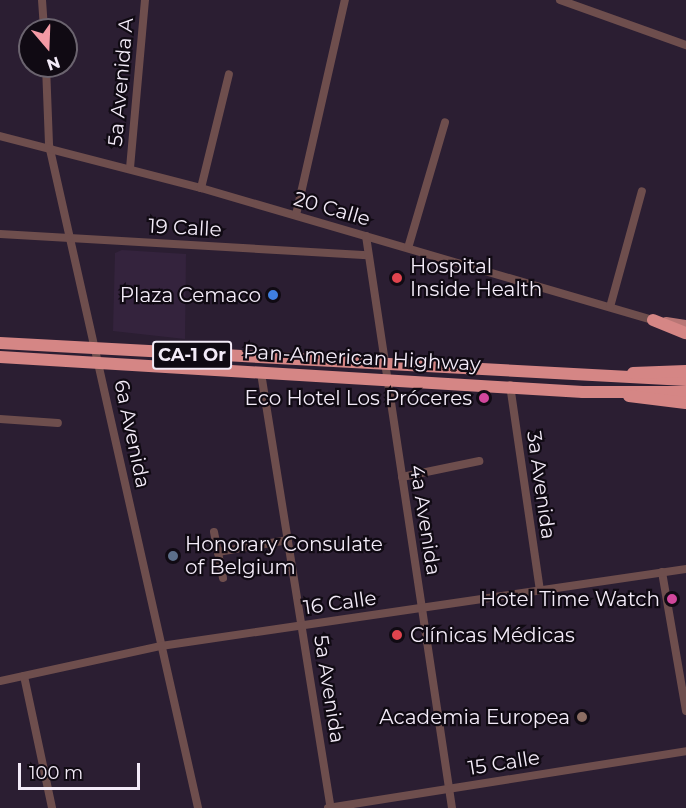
<!DOCTYPE html>
<meta charset="utf-8">
<style>
body{margin:0}
#map{position:relative;width:686px;height:808px;overflow:hidden;background:#2b1e32;font-family:Montserrat,sans-serif}
div>[style]{position:absolute}
.built>*{inset:0;background:#34233d}
.minor>*{height:8px;margin:-4px;padding:0 4px;transform-origin:4px;border-radius:4px;background:#6e4e4d}
.major>*{height:10px;margin:-5px;padding:0 5px;transform-origin:5px;border-radius:5px;background:#b87675}
.highway>*{height:12px;margin:-6px;padding:0 6px;transform-origin:6px;border-radius:6px;background:#d58685}
.dots>*{width:16px;height:16px;translate:-50% -50%;box-sizing:border-box;border:3px solid #100a13;border-radius:50%}
span{translate:-50% -50%;white-space:nowrap;text-align:center;line-height:1.15;-webkit-text-stroke:4.5px #100a13;paint-order:stroke}
.shield-label span{padding:2px 4px;background:#100a13;border:2px solid;border-radius:4px;-webkit-text-stroke-width:0}
.shield-label{font-size:18px;color:#f3ebf8;font-weight:700}
.street-label{font-size:20px;color:#f3ebf8}
.poi-label{font-size:20px;color:#f3ebf8}
.left{translate:0 -50%;text-align:left}
.right{translate:-100% -50%;text-align:right}
.north{position:absolute;left:18px;top:18px;width:60px;height:60px;box-sizing:border-box;background:#100a13;border:2px solid #6b646f;border-radius:50%;rotate:161deg;font-size:16px;font-weight:700;line-height:24px;text-align:center;color:#f3ebf8}
.north::after{content:'';display:block;margin:auto;width:21px;height:27px;background:#f49aa5;clip-path:polygon(50% 0,100% 100%,50% 72%,0 100%)}
.scale{position:absolute;left:18px;top:763px;width:122px;height:27px;box-sizing:border-box;border:3px solid #f3ebf8;border-top:0;padding-left:8px;font-size:18px;line-height:21px;white-space:nowrap;color:#f3ebf8;-webkit-text-stroke:4px #100a13;paint-order:stroke}
</style>
<div id="map">
<div class="built">
<i style="clip-path:polygon(122px 250px,186px 254px,185px 339px,113px 331px,115px 253px)"></i>
</div>
<div class="minor">
<i style="left:42px;top:0;width:30px;rotate:86deg"></i>
<i style="left:560px;top:0;width:134px;rotate:19.7deg"></i>
<i style="left:46px;top:66px;width:79px;rotate:87.8deg"></i>
<i style="left:49px;top:145px;width:680px;rotate:77.33deg"></i>
<i style="left:0;top:136px;width:208px;rotate:14.5deg"></i>
<i style="left:201px;top:188px;width:471px;rotate:16.3deg"></i>
<i style="left:130px;top:168px;width:169px;rotate:-84.9deg"></i>
<i style="left:201px;top:188px;width:117px;rotate:-76.2deg"></i>
<i style="left:296px;top:215px;width:221px;rotate:-77.2deg"></i>
<i style="left:0;top:234px;width:368px;rotate:3.3deg"></i>
<i style="left:366px;top:236px;width:578px;rotate:81.45deg"></i>
<i style="left:408px;top:248px;width:131px;rotate:-73.6deg"></i>
<i style="left:610px;top:307px;width:120px;rotate:-74.6deg"></i>
<i style="left:261px;top:373px;width:441px;rotate:80.9deg"></i>
<i style="left:510px;top:385px;width:207px;rotate:81.7deg"></i>
<i style="left:0;top:419px;width:58px;rotate:3.9deg"></i>
<i style="left:402px;top:477px;width:79px;rotate:-11.7deg"></i>
<i style="left:214px;top:532px;width:20px;rotate:79deg"></i>
<i style="left:662px;top:572px;width:141px;rotate:80.2deg"></i>
<i style="left:223px;top:578px;width:26px;rotate:-101deg"></i>
<i style="left:218px;top:552px;width:71px;rotate:-9.7deg"></i>
<i style="left:24px;top:676px;width:135px;rotate:78deg"></i>
<i style="left:0;top:681px;width:165px;rotate:-12.3deg"></i>
<i style="left:161px;top:646px;width:531px;rotate:-8.34deg"></i>
<i style="left:328px;top:808px;width:363px;rotate:-9deg"></i>
</div>
<div class="major">
<i style="left:666px;top:322px;width:20px;rotate:9deg"></i>
</div>
<div class="highway">
<i style="left:653px;top:320px;width:35px;rotate:22deg"></i>
<i style="left:0;top:343px;width:687px;rotate:3.09deg"></i>
<i style="left:0;top:357px;width:584px;rotate:3.44deg"></i>
<i style="left:583px;top:392px;width:103px"></i>
<i style="left:633px;top:373px;width:53px;rotate:-2.2deg"></i>
<i style="left:629px;top:396px;width:57px;rotate:7deg"></i>
</div>
<div class="dots">
<i style="left:397px;top:278px;background:#e0444e"></i>
<i style="left:273px;top:295px;background:#3f7fe0"></i>
<i style="left:484px;top:398px;background:#d1479c"></i>
<i style="left:173px;top:556px;background:#5c6f8a"></i>
<i style="left:672px;top:599px;background:#d1479c"></i>
<i style="left:397px;top:635px;background:#e0444e"></i>
<i style="left:582px;top:717px;background:#8d6e63"></i>
</div>
<div class="shield-label">
<span style="left:192px;top:355px">CA-1 Or</span>
</div>
<div class="street-label">
<span style="left:121px;top:82px;rotate:-85deg">5a Avenida A</span>
<span style="left:332px;top:209px;rotate:16deg">20 Calle</span>
<span style="left:185px;top:228px;rotate:3deg">19 Calle</span>
<span style="left:362px;top:358px;rotate:3deg">Pan-American Highway</span>
<span style="left:132px;top:434px;rotate:78deg">6a Avenida</span>
<span style="left:541px;top:485px;rotate:82deg">3a Avenida</span>
<span style="left:425px;top:520px;rotate:81deg">4a Avenida</span>
<span style="left:340px;top:603px;rotate:-8deg">16 Calle</span>
<span style="left:329px;top:689px;rotate:81deg">5a Avenida</span>
<span style="left:504px;top:763px;rotate:-9deg">15 Calle</span>
</div>
<div class="poi-label">
<span class="left" style="left:410px;top:278px">Hospital<br>Inside Health</span>
<span class="right" style="left:261px;top:295px">Plaza Cemaco</span>
<span class="right" style="left:472px;top:398px">Eco Hotel Los Próceres</span>
<span class="left" style="left:185px;top:556px">Honorary Consulate<br>of Belgium</span>
<span class="right" style="left:660px;top:599px">Hotel Time Watch</span>
<span class="left" style="left:410px;top:635px">Clínicas Médicas</span>
<span class="right" style="left:570px;top:717px">Academia Europea</span>
</div>
<div class="north">N</div>
<div class="scale">100 m</div>
</div>
